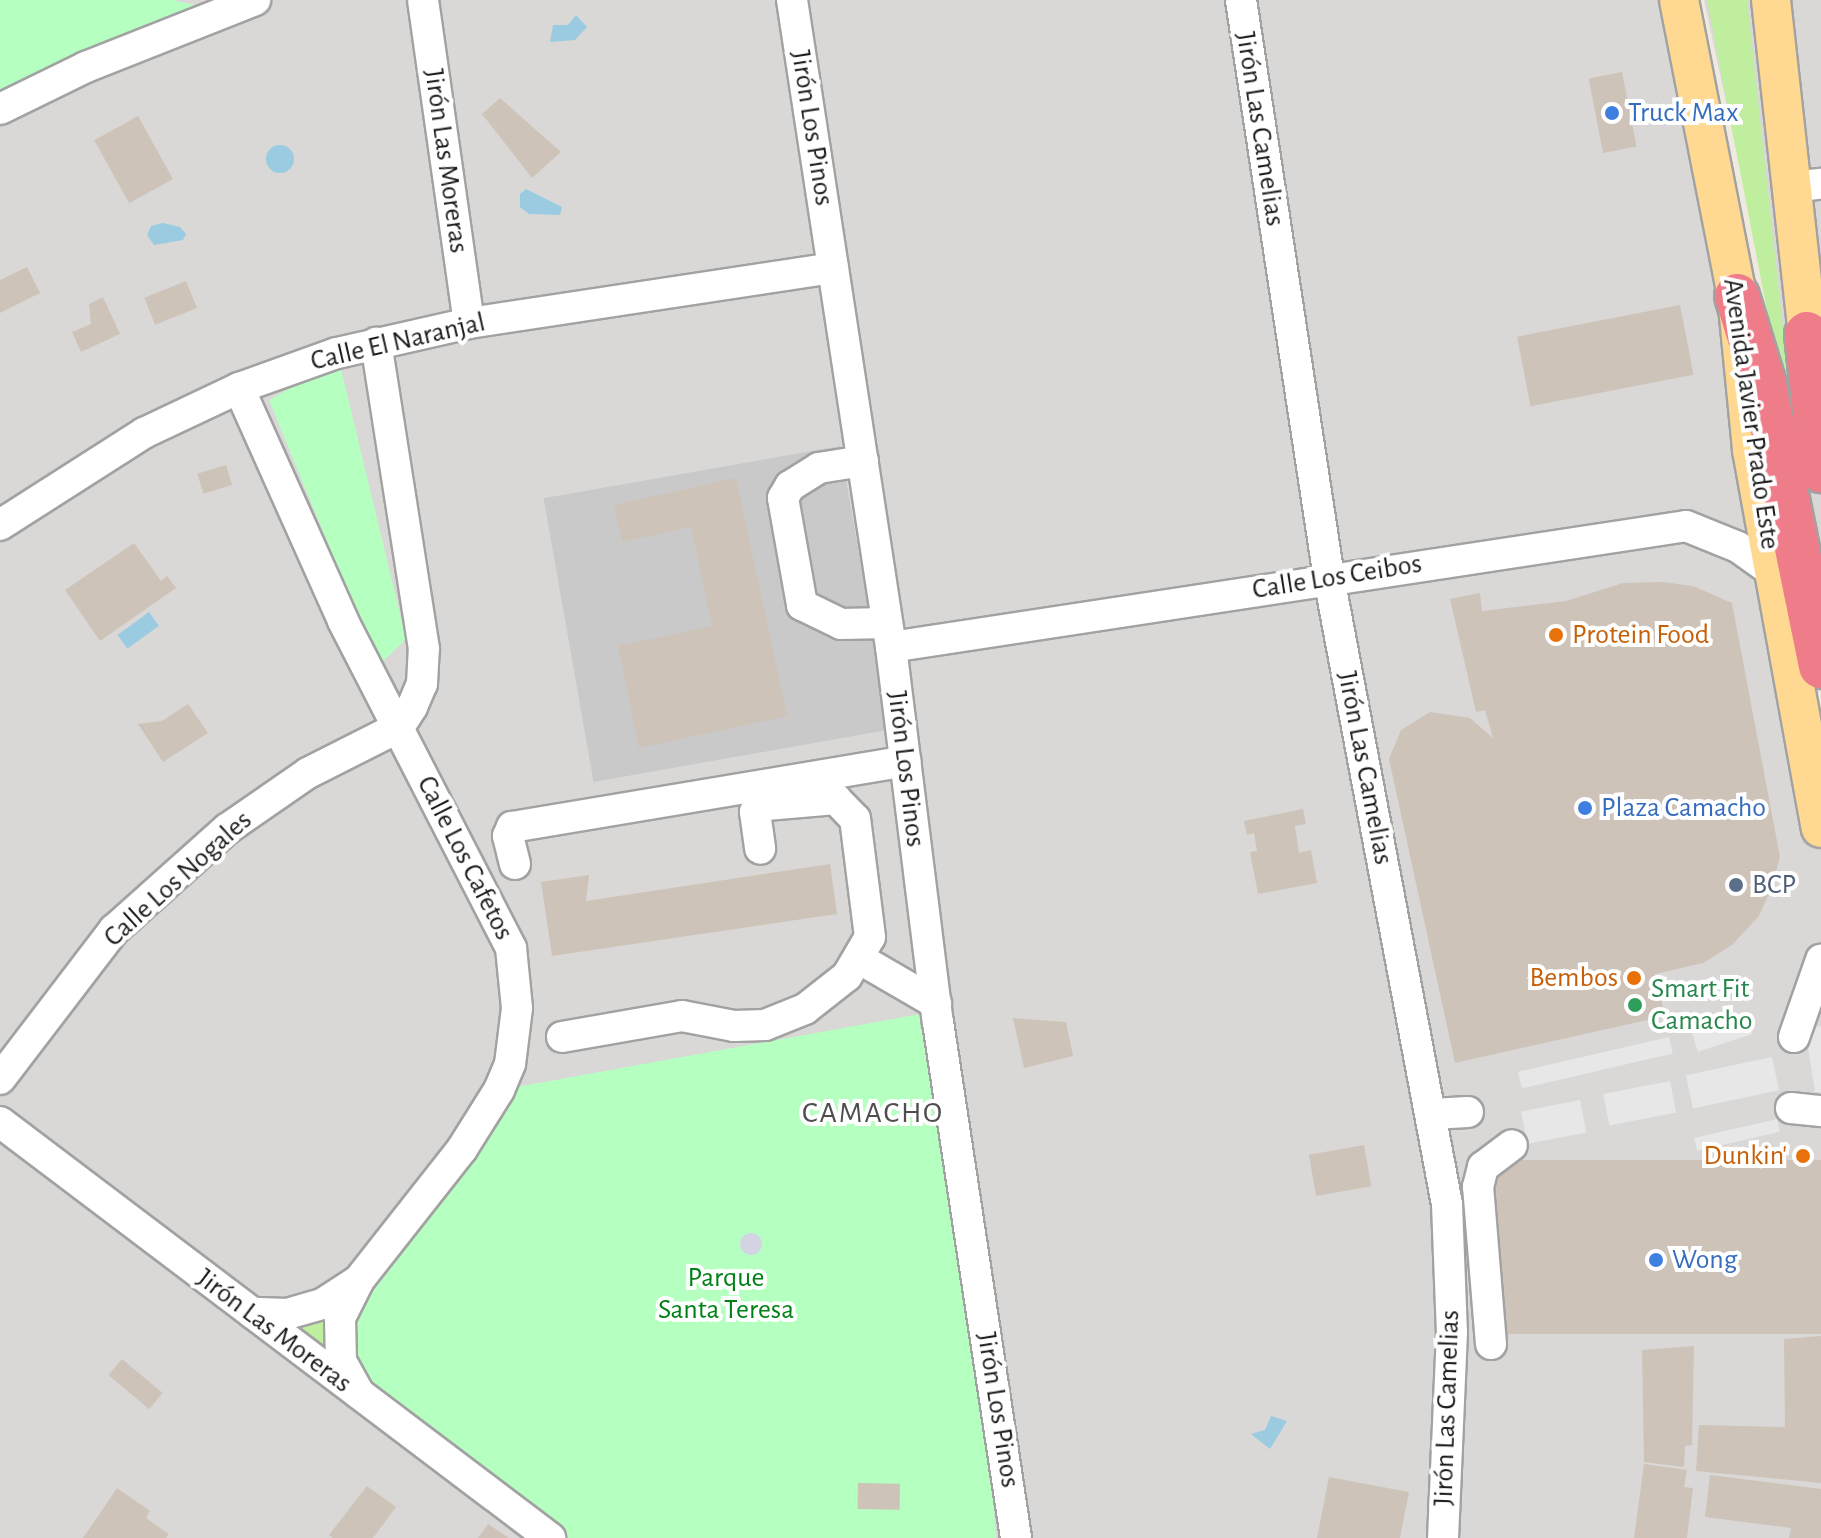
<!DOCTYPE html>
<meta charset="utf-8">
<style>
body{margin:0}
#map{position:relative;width:1821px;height:1538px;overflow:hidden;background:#eeeadf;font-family:"Alegreya Sans",sans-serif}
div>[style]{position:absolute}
.residential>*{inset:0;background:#d9d8d7}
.religious>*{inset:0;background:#c9c9c9;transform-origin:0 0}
.grass>*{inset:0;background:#bfee9e}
.park>*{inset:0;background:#b5ffc0}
.parking>*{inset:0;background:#e7e7e7;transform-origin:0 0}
.plaza>*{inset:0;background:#d4d3e3}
.round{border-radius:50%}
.water>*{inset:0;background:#9acbe1;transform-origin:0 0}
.building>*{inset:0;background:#cec3b8;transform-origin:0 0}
.roads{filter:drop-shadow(2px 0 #a2a2a2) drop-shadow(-2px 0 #a2a2a2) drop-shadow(0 2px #a2a2a2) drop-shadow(0 -2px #a2a2a2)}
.minor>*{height:30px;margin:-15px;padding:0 15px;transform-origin:15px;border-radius:15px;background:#fff}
.major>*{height:38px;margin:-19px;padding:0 19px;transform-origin:19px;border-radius:19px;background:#ffd992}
.highway>*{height:44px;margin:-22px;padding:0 22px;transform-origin:22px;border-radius:22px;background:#ee7d89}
.dots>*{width:22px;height:22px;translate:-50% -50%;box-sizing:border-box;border:4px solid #fff;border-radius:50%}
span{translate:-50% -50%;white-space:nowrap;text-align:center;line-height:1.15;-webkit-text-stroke:8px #fff;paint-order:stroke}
.shop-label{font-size:28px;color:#366cbe}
.left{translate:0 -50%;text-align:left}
.street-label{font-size:28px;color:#1b1b1b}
.food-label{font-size:28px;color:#c56008}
.right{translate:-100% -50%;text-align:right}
.service-label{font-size:28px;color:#4e5e75}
.leisure-label{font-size:28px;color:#27864d}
.park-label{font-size:28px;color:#018116}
.neighbourhood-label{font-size:30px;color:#4e4e4e;letter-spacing:2px}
</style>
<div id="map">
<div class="residential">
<i style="clip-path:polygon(0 0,1699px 0,1821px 807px,1821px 1538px,0 1538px)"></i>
<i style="clip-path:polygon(1704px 0,1821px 0,1821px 542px)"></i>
</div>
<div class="religious">
<i style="left:840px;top:446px;width:288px;height:301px;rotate:80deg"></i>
</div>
<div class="grass">
<i style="clip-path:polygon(1707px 0,1747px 0,1793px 420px,1788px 419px)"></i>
<i style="clip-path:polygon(324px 1317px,326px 1355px,286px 1325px)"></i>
</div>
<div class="park">
<i style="clip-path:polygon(0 0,173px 0,212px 9px,0 97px)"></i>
<i style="clip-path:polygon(339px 361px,406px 639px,378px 666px,269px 400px)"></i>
<i style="clip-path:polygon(926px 1013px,987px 1416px,996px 1538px,562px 1538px,386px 1405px,363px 1373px,355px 1352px,352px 1322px,366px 1285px,511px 1088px)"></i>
</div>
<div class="parking">
<i style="left:1746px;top:1015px;width:20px;height:57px;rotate:72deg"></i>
<i style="clip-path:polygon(1821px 1026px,1821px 1092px,1815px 1092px,1805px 1029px)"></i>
<i style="left:1669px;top:1037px;width:17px;height:155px;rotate:77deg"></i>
<i style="left:1772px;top:1057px;width:34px;height:88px;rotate:78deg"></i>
<i style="left:1670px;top:1081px;width:32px;height:68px;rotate:79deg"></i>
<i style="left:1580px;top:1100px;width:33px;height:60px;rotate:79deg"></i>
<i style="left:1777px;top:1119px;width:13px;height:85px;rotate:77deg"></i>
</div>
<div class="plaza">
<i class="round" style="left:740px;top:1233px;width:22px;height:22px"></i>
</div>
<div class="water">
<i style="clip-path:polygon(576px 15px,587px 27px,575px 40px,550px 42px,553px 25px,568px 25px)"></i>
<i class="round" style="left:266px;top:145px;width:28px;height:28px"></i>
<i style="clip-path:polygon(526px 189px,562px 207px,560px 215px,529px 214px,520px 207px,520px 194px)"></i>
<i style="clip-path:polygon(163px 223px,180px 227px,186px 234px,183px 240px,154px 245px,147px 235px,151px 226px)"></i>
<i style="left:149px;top:612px;width:17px;height:39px;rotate:54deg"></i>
<i style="clip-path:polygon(1271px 1416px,1287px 1421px,1270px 1449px,1251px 1434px,1265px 1430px)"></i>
</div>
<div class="building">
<i style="left:1622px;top:72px;width:76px;height:34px;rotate:79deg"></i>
<i style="clip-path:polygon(500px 98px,561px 152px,532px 178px,482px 114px)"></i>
<i style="left:138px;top:116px;width:72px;height:50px;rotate:61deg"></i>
<i style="clip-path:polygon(27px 267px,40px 293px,0 313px,0 280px)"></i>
<i style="left:186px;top:281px;width:29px;height:45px;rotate:68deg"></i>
<i style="clip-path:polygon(103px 297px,120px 334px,81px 352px,72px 332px,91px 324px,89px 304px)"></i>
<i style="left:1680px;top:305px;width:71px;height:166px;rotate:79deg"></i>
<i style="left:226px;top:465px;width:21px;height:30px;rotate:73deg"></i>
<i style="clip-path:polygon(736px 478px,787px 716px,639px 748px,618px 646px,712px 626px,691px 527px,622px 542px,614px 505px)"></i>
<i style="clip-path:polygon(134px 543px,161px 581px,167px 576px,176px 588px,100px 641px,65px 590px)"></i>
<i style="clip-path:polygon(1663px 582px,1693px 586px,1732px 603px,1780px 857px,1771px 889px,1759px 916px,1732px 945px,1703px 963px,1655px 974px,1665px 1016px,1455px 1063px,1389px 759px,1401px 730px,1430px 712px,1470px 718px,1493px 738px,1485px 710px,1476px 712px,1450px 599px,1480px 593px,1482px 611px,1566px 601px,1623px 583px)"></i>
<i style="clip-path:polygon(188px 704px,208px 733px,163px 762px,138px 724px,162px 721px)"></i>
<i style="clip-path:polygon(1303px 809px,1306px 824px,1295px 826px,1299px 853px,1311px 850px,1317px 883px,1258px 894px,1250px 852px,1257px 851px,1254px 833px,1247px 835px,1244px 821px)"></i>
<i style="clip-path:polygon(830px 864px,837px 914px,552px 956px,541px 882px,589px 875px,586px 901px)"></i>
<i style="clip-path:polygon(1013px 1018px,1066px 1022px,1073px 1056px,1024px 1068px)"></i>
<i style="left:1364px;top:1145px;width:42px;height:56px;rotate:80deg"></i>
<i style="left:1821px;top:1160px;width:174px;height:336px;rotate:90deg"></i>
<i style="clip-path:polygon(1821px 1336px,1821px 1483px,1696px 1471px,1699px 1425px,1785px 1427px,1784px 1339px)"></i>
<i style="clip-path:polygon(1694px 1346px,1692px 1445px,1685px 1446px,1684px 1467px,1644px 1462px,1642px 1350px)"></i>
<i style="left:122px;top:1359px;width:53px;height:21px;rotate:40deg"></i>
<i style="clip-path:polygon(1644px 1464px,1687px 1470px,1684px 1487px,1693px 1488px,1687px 1538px,1634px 1538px)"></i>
<i style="clip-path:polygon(1710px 1475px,1821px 1489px,1821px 1538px,1789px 1538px,1791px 1528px,1705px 1517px)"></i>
<i style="clip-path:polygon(1329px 1477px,1409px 1492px,1400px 1538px,1317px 1538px)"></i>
<i style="left:858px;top:1483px;width:42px;height:26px;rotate:1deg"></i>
<i style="clip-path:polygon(367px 1486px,396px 1507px,373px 1538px,333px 1538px,329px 1535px)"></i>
<i style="clip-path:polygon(117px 1488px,150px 1511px,146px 1518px,169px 1534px,166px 1538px,83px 1538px)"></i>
<i style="clip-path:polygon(488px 1524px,509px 1538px,478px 1538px)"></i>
</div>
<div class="roads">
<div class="minor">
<i style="left:423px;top:0;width:326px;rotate:81.9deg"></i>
<i style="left:792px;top:0;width:655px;rotate:81.3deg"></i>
<i style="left:891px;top:647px;width:378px;rotate:82.9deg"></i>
<i style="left:938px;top:1022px;width:522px;rotate:81.4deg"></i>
<i style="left:1241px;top:0;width:585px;rotate:81.34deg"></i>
<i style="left:1329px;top:578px;width:637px;rotate:79.33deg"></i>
<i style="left:1447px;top:1204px;width:128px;rotate:87.8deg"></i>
<i style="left:1452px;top:1332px;width:206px;rotate:92.5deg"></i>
<i style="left:0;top:109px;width:96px;rotate:-26deg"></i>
<i style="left:86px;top:67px;width:182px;rotate:-21.6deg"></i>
<i style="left:1790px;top:187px;width:31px;rotate:-6deg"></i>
<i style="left:239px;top:388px;width:255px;rotate:65.9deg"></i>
<i style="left:343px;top:621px;width:368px;rotate:62.8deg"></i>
<i style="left:511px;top:948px;width:60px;rotate:84.3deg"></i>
<i style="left:517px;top:1008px;width:56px;rotate:97.1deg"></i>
<i style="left:510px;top:1064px;width:28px;rotate:113deg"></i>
<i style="left:499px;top:1090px;width:70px;rotate:122.1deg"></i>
<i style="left:462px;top:1149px;width:167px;rotate:128.2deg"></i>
<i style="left:359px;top:1280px;width:44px;rotate:147deg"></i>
<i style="left:322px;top:1304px;width:35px;rotate:164deg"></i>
<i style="left:288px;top:1314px;width:36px;rotate:-178deg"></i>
<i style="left:863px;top:461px;width:45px;rotate:171deg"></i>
<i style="left:819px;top:468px;width:34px;rotate:148deg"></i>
<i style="left:790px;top:486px;width:14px;rotate:120deg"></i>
<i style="left:783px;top:498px;width:109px;rotate:79.9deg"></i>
<i style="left:802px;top:605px;width:43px;rotate:26deg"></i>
<i style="left:841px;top:624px;width:46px;rotate:-1.2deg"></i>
<i style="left:0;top:525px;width:171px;rotate:-32.6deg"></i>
<i style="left:144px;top:433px;width:105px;rotate:-25.3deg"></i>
<i style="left:239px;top:388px;width:104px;rotate:-19.7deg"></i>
<i style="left:337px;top:353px;width:135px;rotate:-12.8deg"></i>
<i style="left:469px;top:323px;width:368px;rotate:-8.6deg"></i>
<i style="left:891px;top:647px;width:804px;rotate:-8.65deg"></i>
<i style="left:1686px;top:526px;width:56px;rotate:22deg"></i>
<i style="left:1738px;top:547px;width:43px;rotate:35.5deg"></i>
<i style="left:515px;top:864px;width:29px;rotate:-104deg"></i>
<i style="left:508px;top:836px;width:10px;rotate:-66deg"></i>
<i style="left:512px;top:827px;width:399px;rotate:-9.5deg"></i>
<i style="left:860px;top:959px;width:88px;rotate:30.1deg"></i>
<i style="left:562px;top:1037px;width:122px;rotate:-9.9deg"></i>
<i style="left:682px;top:1016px;width:53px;rotate:10.9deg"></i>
<i style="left:734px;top:1026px;width:31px;rotate:-2deg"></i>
<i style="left:765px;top:1025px;width:43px;rotate:-21.8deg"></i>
<i style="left:805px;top:1009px;width:53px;rotate:-38.2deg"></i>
<i style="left:847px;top:976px;width:45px;rotate:-59.5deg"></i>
<i style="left:870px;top:937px;width:119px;rotate:-97.2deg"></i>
<i style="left:855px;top:819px;width:28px;rotate:-134deg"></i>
<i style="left:836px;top:799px;width:70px;rotate:175.1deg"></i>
<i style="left:766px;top:805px;width:13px;rotate:148deg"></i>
<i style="left:755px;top:812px;width:37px;rotate:82deg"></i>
<i style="left:1794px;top:1037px;width:82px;rotate:-70.7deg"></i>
<i style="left:0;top:1079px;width:188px;rotate:-52.6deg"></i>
<i style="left:114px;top:930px;width:152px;rotate:-41.8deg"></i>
<i style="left:227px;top:829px;width:98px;rotate:-34.7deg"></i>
<i style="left:308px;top:773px;width:102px;rotate:-26.8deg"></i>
<i style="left:399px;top:727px;width:24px;rotate:-57deg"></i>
<i style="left:412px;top:707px;width:25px;rotate:-67deg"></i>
<i style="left:422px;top:684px;width:35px;rotate:-87deg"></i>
<i style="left:424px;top:649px;width:310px;rotate:-98.9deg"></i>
<i style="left:1791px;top:1108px;width:30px;rotate:6deg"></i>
<i style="left:1431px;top:1114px;width:37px;rotate:-3deg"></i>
<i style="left:0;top:1122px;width:690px;rotate:37.1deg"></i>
<i style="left:358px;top:1282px;width:40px;rotate:116.6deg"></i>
<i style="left:340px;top:1318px;width:43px;rotate:88.7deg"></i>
<i style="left:341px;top:1361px;width:37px;rotate:61deg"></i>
<i style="left:1491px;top:1344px;width:158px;rotate:-94.7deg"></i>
<i style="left:1478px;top:1187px;width:21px;rotate:-76deg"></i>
<i style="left:1483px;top:1167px;width:36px;rotate:-37deg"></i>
</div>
<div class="major">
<i style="left:1679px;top:0;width:302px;rotate:78.9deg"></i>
<i style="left:1737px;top:296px;width:155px;rotate:84.4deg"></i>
<i style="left:1752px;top:450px;width:384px;rotate:79.7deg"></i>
<i style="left:1771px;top:0;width:365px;rotate:83.7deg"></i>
</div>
<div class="highway">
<i style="left:1737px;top:296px;width:89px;rotate:73deg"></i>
<i style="left:1763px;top:381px;width:291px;rotate:78.5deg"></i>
<i style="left:1807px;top:334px;width:137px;rotate:84.1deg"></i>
</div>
</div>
<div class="dots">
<i style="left:1612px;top:113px;background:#3f7fe0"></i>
<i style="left:1556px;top:635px;background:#e8710a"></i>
<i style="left:1585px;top:808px;background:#3f7fe0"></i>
<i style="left:1736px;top:885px;background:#5c6f8a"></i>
<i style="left:1634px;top:978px;background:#e8710a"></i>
<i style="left:1635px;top:1005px;background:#2e9e5b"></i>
<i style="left:1803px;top:1156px;background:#e8710a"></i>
<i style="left:1656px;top:1260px;background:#3f7fe0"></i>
</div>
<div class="shop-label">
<span class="left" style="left:1628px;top:113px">Truck Max</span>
<span class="left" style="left:1601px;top:808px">Plaza Camacho</span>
<span class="left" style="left:1672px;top:1260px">Wong</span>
</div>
<div class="street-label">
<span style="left:812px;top:128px;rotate:81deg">Jirón Los Pinos</span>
<span style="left:1260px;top:129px;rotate:81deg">Jirón Las Camelias</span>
<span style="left:446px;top:161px;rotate:82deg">Jirón Las Moreras</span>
<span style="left:398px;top:342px;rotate:-13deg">Calle El Naranjal</span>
<span style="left:1751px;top:414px;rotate:82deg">Avenida Javier Prado Este</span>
<span style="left:1337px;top:577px;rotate:-9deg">Calle Los Ceibos</span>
<span style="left:1365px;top:768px;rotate:79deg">Jirón Las Camelias</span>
<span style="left:906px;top:769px;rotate:83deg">Jirón Los Pinos</span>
<span style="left:465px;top:858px;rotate:63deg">Calle Los Cafetos</span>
<span style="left:178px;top:879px;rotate:-42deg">Calle Los Nogales</span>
<span style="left:274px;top:1331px;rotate:37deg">Jirón Las Moreras</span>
<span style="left:1447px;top:1408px;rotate:-88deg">Jirón Las Camelias</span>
<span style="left:998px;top:1410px;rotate:81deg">Jirón Los Pinos</span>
</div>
<div class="food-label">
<span class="left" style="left:1572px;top:635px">Protein Food</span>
<span class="right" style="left:1618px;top:978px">Bembos</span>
<span class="right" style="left:1787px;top:1156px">Dunkin'</span>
</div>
<div class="service-label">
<span class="left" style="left:1752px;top:885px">BCP</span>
</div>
<div class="leisure-label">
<span class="left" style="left:1651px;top:1005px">Smart Fit<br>Camacho</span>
</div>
<div class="park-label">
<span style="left:726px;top:1294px">Parque<br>Santa Teresa</span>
</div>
<div class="neighbourhood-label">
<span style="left:873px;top:1113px">CAMACHO</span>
</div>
</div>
